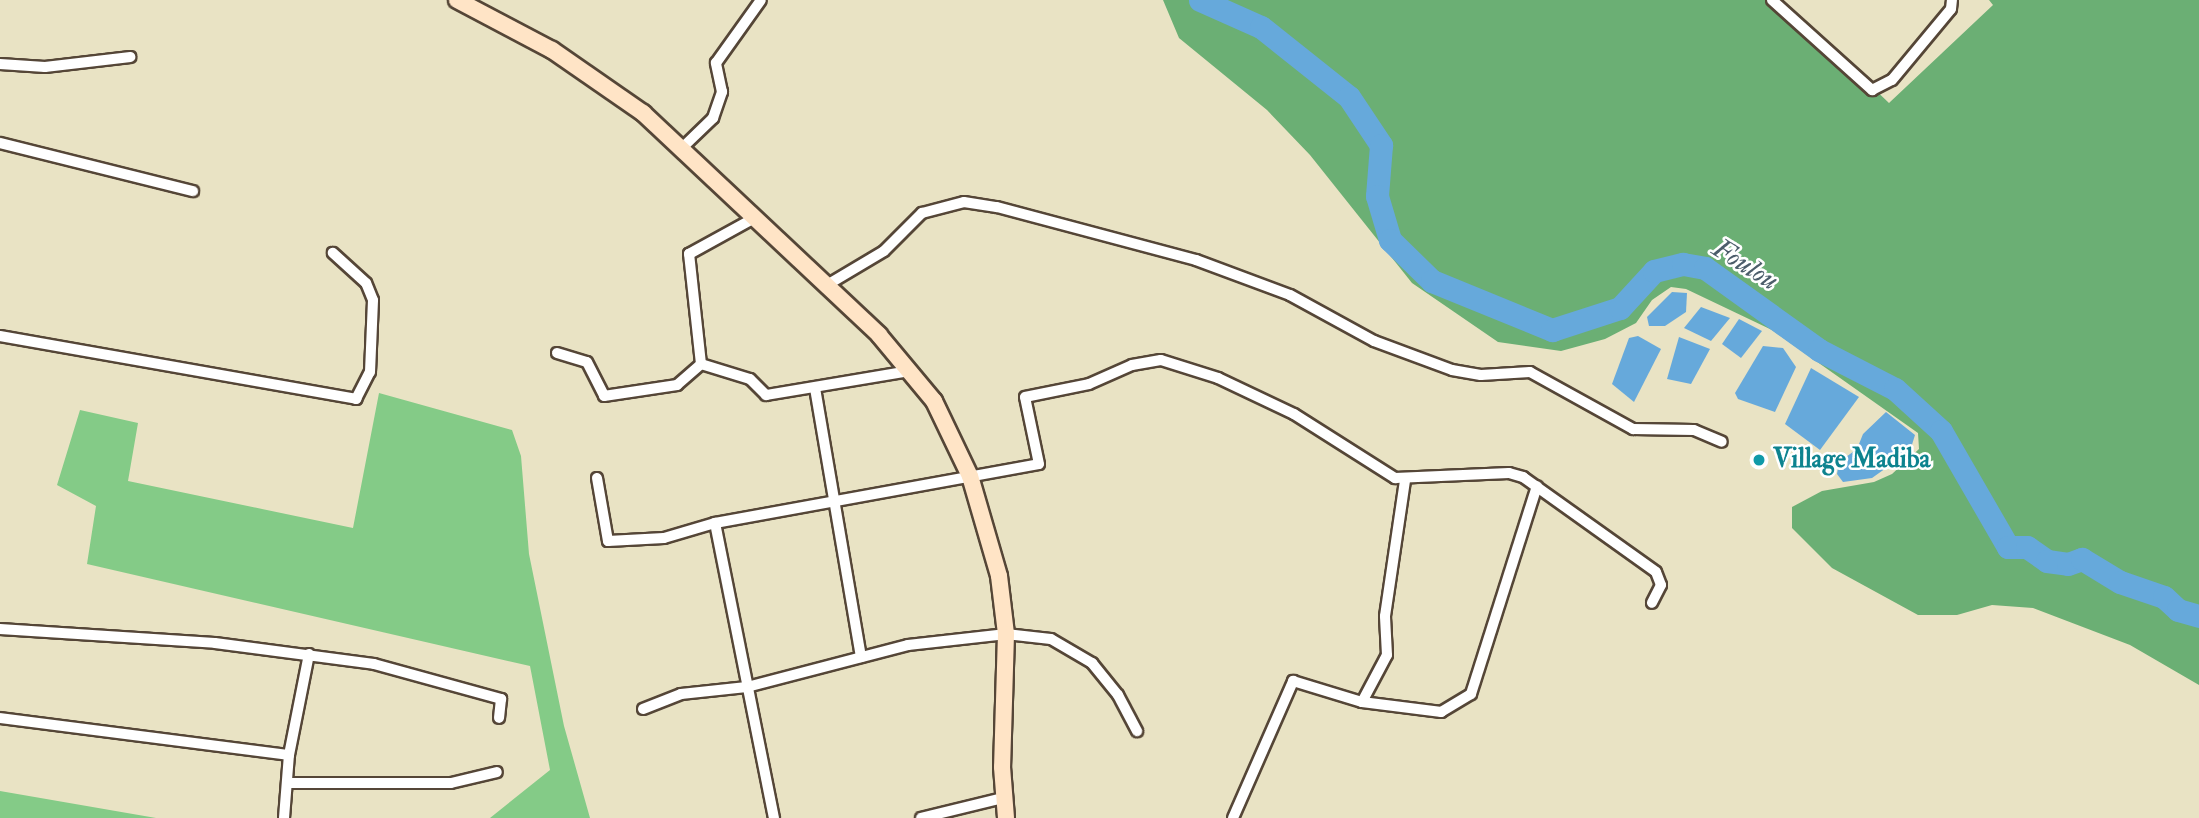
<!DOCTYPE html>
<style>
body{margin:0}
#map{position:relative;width:2199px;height:818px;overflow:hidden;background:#e9e3c4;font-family:"IM FELL Double Pica",serif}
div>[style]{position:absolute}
.green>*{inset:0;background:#84cb87}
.forest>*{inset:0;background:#6baf74}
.water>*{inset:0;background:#66a9db}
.river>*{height:23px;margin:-11.5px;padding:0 11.5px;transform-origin:11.5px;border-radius:11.5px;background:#66a9db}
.roads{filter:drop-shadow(2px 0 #554637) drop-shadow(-2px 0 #554637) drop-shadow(0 2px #554637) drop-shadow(0 -2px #554637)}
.street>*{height:10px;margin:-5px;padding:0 5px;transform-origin:5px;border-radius:5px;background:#fff}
.secondary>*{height:16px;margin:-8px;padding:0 8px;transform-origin:8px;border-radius:8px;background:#ffe4c6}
.dots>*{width:19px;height:19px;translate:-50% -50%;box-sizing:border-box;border:4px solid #fff;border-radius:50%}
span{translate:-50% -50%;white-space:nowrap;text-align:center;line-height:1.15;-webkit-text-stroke:5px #fff;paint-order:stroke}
.culture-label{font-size:26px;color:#0d838f;font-weight:700}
.left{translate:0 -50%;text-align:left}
.water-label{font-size:28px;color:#4c5d6a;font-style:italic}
</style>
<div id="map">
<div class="green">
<i style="clip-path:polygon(379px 393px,512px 430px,521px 456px,529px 554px,564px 726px,590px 818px,490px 818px,550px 770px,530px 666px,87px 564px,96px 506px,57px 485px,80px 410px,138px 423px,128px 481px,353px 528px)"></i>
<i style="clip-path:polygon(0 791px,156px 818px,0 818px)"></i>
</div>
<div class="forest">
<i style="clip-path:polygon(1163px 0,1781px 0,1889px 103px,1993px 5px,1989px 0,2199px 0,2199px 685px,2130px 645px,2033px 608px,1992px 605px,1957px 615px,1918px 615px,1832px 568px,1792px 528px,1792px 507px,1822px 491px,1874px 482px,1892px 474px,1919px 449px,1918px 433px,1772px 330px,1686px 289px,1671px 287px,1652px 300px,1636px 323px,1605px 339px,1561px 351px,1498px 342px,1412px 283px,1310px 155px,1267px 110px,1179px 38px)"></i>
</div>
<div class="water">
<i style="clip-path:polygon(1672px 292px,1687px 293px,1686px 312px,1665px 326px,1649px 326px,1647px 317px)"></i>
<i style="clip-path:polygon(1701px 307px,1730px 318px,1711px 341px,1684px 328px)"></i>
<i style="clip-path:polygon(1739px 319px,1762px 331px,1741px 358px,1722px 344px)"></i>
<i style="clip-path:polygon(1638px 336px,1661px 349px,1634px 402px,1612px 384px,1629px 338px)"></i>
<i style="clip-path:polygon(1679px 337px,1710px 349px,1691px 384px,1667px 379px)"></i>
<i style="clip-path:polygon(1763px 346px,1783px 348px,1796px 367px,1775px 412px,1738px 399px,1735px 393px)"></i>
<i style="clip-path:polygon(1811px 368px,1859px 397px,1820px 450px,1785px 424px)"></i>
<i style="clip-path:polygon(1886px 412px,1915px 435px,1910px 451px,1872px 478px,1843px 482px,1837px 474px,1839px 462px,1857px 449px,1863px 434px)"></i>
</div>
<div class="river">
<i style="left:1200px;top:0;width:67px;rotate:23.9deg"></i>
<i style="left:1261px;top:27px;width:112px;rotate:38.5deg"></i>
<i style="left:1349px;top:97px;width:58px;rotate:56.3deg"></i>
<i style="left:1381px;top:145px;width:51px;rotate:94.5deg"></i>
<i style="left:1377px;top:196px;width:46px;rotate:73.5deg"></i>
<i style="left:1390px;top:240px;width:59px;rotate:44.3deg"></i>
<i style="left:1432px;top:281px;width:130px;rotate:22.2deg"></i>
<i style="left:1552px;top:330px;width:71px;rotate:-17.9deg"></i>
<i style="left:1620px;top:308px;width:50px;rotate:-47.4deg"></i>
<i style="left:1654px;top:271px;width:30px;rotate:-14deg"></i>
<i style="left:1683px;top:264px;width:22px;rotate:10deg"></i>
<i style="left:1705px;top:268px;width:140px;rotate:35.7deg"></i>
<i style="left:1819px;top:350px;width:85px;rotate:27.2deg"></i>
<i style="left:1895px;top:389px;width:62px;rotate:42.4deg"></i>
<i style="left:1941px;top:431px;width:134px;rotate:60deg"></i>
<i style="left:2008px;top:547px;width:19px"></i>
<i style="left:2027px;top:547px;width:24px;rotate:35deg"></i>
<i style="left:2047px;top:561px;width:21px;rotate:8deg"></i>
<i style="left:2068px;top:564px;width:15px;rotate:-20deg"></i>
<i style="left:2082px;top:559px;width:44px;rotate:31.2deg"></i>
<i style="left:2120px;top:582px;width:46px;rotate:18.8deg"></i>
<i style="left:2164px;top:597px;width:19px;rotate:43deg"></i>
<i style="left:2178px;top:610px;width:22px;rotate:16deg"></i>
</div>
<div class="roads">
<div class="street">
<i style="left:1772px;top:0;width:135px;rotate:42deg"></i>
<i style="left:1872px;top:90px;width:22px;rotate:-27deg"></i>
<i style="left:1892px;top:80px;width:92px;rotate:-50.3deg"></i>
<i style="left:1951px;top:9px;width:9px;rotate:-84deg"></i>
<i style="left:0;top:64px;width:45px;rotate:3.8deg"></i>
<i style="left:45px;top:67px;width:86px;rotate:-6.7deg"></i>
<i style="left:0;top:143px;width:199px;rotate:14deg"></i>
<i style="left:683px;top:147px;width:42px;rotate:-44deg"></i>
<i style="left:713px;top:118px;width:28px;rotate:-71deg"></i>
<i style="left:722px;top:92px;width:30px;rotate:-102deg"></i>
<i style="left:716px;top:63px;width:77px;rotate:-54.5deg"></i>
<i style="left:827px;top:285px;width:66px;rotate:-30.8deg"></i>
<i style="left:884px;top:251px;width:54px;rotate:-45deg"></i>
<i style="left:922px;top:213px;width:43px;rotate:-14.7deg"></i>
<i style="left:964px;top:202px;width:33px;rotate:9deg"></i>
<i style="left:997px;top:207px;width:206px;rotate:14.9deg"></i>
<i style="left:1196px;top:260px;width:100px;rotate:20.4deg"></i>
<i style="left:1290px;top:295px;width:96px;rotate:28.7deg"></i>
<i style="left:1374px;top:341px;width:83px;rotate:20.4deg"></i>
<i style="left:1452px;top:370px;width:29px;rotate:10deg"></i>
<i style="left:1481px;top:375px;width:49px;rotate:-3.5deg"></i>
<i style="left:1530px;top:372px;width:118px;rotate:29deg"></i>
<i style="left:1633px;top:429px;width:61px;rotate:0.9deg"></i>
<i style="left:1694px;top:430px;width:30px;rotate:23deg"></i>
<i style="left:0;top:336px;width:362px;rotate:10deg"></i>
<i style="left:356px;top:399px;width:30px;rotate:-63deg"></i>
<i style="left:370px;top:372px;width:72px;rotate:-87.6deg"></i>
<i style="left:373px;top:300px;width:18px;rotate:-112deg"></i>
<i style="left:366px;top:283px;width:45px;rotate:-137.7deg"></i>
<i style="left:557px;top:353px;width:31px;rotate:17deg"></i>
<i style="left:587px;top:362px;width:38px;rotate:63deg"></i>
<i style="left:604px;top:396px;width:74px;rotate:-8.6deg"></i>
<i style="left:677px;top:385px;width:32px;rotate:-41deg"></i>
<i style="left:701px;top:364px;width:111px;rotate:-96.2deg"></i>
<i style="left:689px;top:254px;width:77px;rotate:-28.9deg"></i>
<i style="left:701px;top:364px;width:51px;rotate:17deg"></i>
<i style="left:750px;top:379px;width:23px;rotate:45deg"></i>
<i style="left:766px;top:395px;width:145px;rotate:-9.5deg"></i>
<i style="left:815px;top:388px;width:273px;rotate:80.3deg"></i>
<i style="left:597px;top:478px;width:64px;rotate:80.1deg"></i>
<i style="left:608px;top:541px;width:56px;rotate:-3.1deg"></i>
<i style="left:664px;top:538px;width:53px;rotate:-16.4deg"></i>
<i style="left:715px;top:523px;width:329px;rotate:-10.3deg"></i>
<i style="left:1039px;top:464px;width:68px;rotate:-101.8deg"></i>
<i style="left:1025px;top:397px;width:65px;rotate:-11.5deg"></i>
<i style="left:1089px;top:384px;width:47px;rotate:-23.8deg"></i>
<i style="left:1132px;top:365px;width:29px;rotate:-10deg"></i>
<i style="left:1161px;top:360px;width:60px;rotate:17.5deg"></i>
<i style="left:1218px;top:378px;width:84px;rotate:25.3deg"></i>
<i style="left:1294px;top:414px;width:120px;rotate:32.4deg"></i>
<i style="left:1395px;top:478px;width:114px;rotate:-2.5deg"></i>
<i style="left:1509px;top:473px;width:15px;rotate:16deg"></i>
<i style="left:1523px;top:477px;width:163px;rotate:35.5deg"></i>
<i style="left:1656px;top:572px;width:14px;rotate:69deg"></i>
<i style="left:1661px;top:585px;width:20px;rotate:117deg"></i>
<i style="left:715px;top:523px;width:301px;rotate:78.7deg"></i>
<i style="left:0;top:629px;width:215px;rotate:3.7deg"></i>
<i style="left:215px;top:643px;width:160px;rotate:7.5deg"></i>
<i style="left:374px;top:664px;width:132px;rotate:15.4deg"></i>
<i style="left:501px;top:699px;width:19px;rotate:96deg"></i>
<i style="left:1362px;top:702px;width:53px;rotate:-62deg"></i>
<i style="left:1387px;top:655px;width:39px;rotate:-93deg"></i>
<i style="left:1385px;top:616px;width:137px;rotate:-81.6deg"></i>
<i style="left:643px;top:709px;width:41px;rotate:-21.5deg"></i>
<i style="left:681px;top:694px;width:66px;rotate:-6.1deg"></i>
<i style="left:747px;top:687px;width:166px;rotate:-14.6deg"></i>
<i style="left:908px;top:645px;width:99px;rotate:-6.4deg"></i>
<i style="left:1006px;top:634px;width:45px;rotate:6.3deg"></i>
<i style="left:1051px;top:639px;width:48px;rotate:30.3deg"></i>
<i style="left:1092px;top:663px;width:41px;rotate:50.9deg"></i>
<i style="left:1118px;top:695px;width:41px;rotate:62.2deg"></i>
<i style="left:0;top:718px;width:291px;rotate:7.3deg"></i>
<i style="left:289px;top:783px;width:162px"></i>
<i style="left:451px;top:783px;width:47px;rotate:-13.4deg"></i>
<i style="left:284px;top:818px;width:63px;rotate:-85.5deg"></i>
<i style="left:289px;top:755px;width:103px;rotate:-78.8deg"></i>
<i style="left:921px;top:818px;width:84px;rotate:-13.7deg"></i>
<i style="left:1233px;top:818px;width:150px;rotate:-66.3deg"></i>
<i style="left:1293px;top:681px;width:72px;rotate:16.9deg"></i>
<i style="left:1362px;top:702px;width:80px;rotate:7.2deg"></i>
<i style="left:1441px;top:712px;width:35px;rotate:-31deg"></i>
<i style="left:1471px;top:694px;width:218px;rotate:-72.4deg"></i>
</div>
<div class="secondary">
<i style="left:457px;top:0;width:107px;rotate:27.8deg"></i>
<i style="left:552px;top:50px;width:111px;rotate:34.7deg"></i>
<i style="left:643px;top:113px;width:324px;rotate:43.2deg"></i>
<i style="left:879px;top:335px;width:86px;rotate:50.2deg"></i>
<i style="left:934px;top:401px;width:83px;rotate:64.4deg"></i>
<i style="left:970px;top:476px;width:104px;rotate:73.8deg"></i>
<i style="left:999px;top:576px;width:58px;rotate:83.1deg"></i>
<i style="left:1006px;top:634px;width:133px;rotate:91.7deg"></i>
<i style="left:1002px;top:767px;width:51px;rotate:85.5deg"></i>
</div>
</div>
<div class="dots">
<i style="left:1759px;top:460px;background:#0f9aa8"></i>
</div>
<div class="culture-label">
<span class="left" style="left:1773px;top:460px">Village Madiba</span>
</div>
<div class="water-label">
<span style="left:1745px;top:265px;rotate:32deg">Foulou</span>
</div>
</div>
